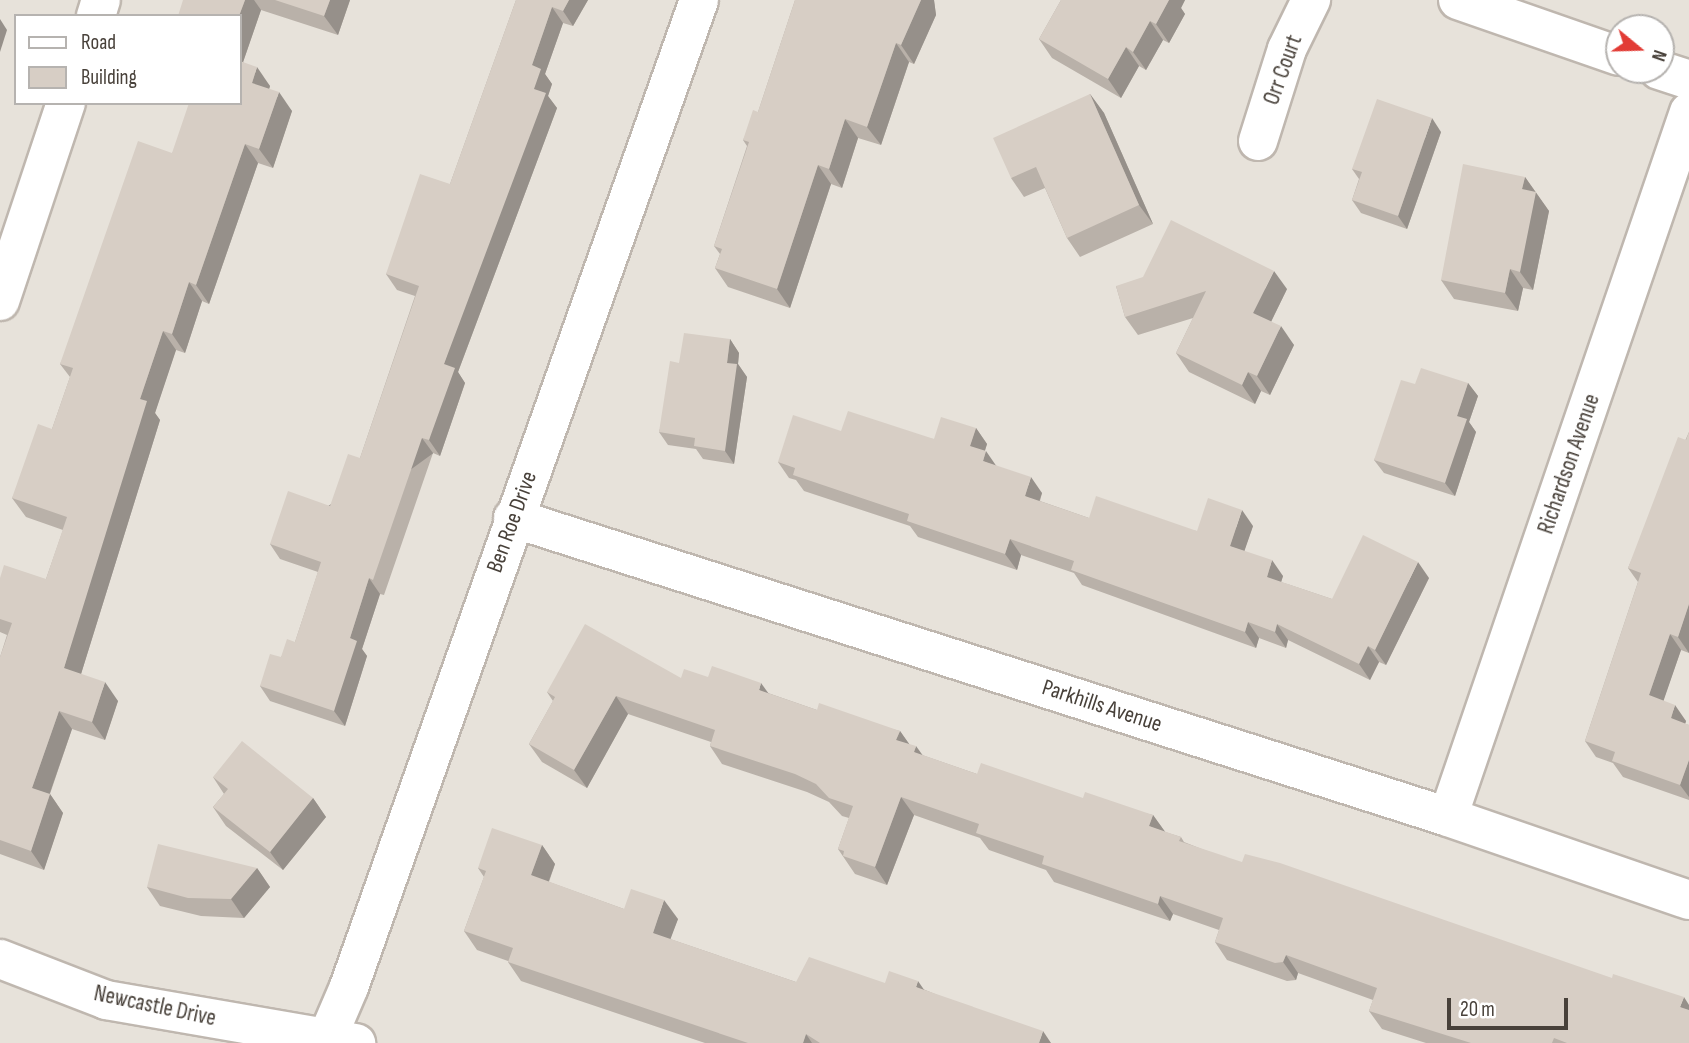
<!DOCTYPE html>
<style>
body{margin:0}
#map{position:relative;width:1689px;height:1043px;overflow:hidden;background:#f4f1ec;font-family:"Sofia Sans Condensed",sans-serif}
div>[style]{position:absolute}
.residential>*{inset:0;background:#e7e2da}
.roads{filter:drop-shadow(2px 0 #bfb7af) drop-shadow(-2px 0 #bfb7af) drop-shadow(0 2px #bfb7af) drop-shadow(0 -2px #bfb7af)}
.minor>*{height:38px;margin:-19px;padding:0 19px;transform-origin:19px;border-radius:19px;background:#fff}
.wall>*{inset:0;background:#b9b1a9}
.shaded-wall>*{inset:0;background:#96908a;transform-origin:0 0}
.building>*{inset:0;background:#d7cec5}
span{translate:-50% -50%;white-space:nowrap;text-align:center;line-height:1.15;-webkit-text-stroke:6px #fff;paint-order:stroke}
.street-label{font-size:23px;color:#48413a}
.legend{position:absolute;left:14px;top:14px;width:228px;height:91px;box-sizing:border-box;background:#fff;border:2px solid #b6b3b0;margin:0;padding:9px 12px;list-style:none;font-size:21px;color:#48413a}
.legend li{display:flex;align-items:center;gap:14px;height:35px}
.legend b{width:35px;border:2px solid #b6b3b0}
.north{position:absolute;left:1605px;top:14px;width:70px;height:70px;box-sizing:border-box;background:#fff;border:2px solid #b6b3b0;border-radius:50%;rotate:109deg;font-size:19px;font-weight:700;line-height:28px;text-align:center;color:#48413a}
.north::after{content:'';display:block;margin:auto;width:24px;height:32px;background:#e23b35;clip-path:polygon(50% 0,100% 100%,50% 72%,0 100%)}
.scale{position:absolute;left:1447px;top:998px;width:121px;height:32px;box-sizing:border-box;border:4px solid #48413a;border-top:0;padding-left:9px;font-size:21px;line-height:24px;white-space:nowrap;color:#48413a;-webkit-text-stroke:5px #fff;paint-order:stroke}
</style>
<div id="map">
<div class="residential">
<i style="clip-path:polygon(evenodd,0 0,1689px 0,1689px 1043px,0 1043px,0 0,16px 16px,240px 16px,240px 103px,16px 103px,16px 16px,0 0,1619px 28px,1661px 28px,1661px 70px,1619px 70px,1619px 28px)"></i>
</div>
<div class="roads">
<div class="minor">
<i style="left:1458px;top:0;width:170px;rotate:19.2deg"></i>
<i style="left:96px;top:16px;width:17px;rotate:-73deg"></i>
<i style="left:1659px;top:70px;width:32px;rotate:18deg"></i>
<i style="left:1258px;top:141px;width:96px;rotate:-72.5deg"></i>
<i style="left:1287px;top:49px;width:55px;rotate:-63.9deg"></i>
<i style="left:0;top:301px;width:209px;rotate:-71.6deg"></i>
<i style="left:513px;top:518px;width:982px;rotate:17.73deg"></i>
<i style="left:1448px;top:817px;width:255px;rotate:19deg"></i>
<i style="left:1448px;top:817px;width:745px;rotate:-71.13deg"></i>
<i style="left:0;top:959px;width:114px;rotate:21.1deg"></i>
<i style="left:106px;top:1000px;width:254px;rotate:9.8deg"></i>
<i style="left:325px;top:1043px;width:61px;rotate:-66.8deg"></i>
<i style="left:349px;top:987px;width:1047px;rotate:-70.47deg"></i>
</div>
</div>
<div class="wall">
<i style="clip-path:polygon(183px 0,350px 0,338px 35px,261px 10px,243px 62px,270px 86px,269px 89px,292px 111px,273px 168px,258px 163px,209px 304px,202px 301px,185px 353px,176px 350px,155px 413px,160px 420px,81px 674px,118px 701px,105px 740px,72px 729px,50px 794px,63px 813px,44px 870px,0 854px,0 657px,7px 635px,0 632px,0 578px,46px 579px,63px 530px,26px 517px,12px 498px,52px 429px,70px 377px,60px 364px,172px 153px,240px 103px)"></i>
<i style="clip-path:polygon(516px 0,588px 0,573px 26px,563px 23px,545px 74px,552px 84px,548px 96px,557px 108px,458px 372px,465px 383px,440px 456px,433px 453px,384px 595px,380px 594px,362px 649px,367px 656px,345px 726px,270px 701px,260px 686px,281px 657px,295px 642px,318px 572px,280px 559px,270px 544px,330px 506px,360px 458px,415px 296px,397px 290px,386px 274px,450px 184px)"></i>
<i style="clip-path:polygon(795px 0,934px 0,936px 15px,914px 64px,909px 62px,881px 145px,858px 138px,842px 188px,831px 184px,790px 308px,728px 287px,715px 268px,720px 254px,714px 246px,747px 146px,743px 140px,758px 112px)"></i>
<i style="clip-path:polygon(1061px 0,1185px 0,1181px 8px,1185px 14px,1169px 43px,1163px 40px,1146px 70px,1139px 66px,1121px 98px,1052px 58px,1039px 39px)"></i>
<i style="clip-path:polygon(1090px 94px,1104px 113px,1153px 224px,1080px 257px,1067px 238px,1045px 188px,1024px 197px,1011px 178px)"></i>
<i style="clip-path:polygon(1441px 132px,1407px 229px,1361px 213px,1352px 200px,1359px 179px,1352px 169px)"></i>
<i style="clip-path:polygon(1525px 177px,1549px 211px,1533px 290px,1523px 288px,1518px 311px,1454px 299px,1441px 280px)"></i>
<i style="clip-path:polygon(1116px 286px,1287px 289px,1271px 322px,1294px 345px,1270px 395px,1261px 391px,1255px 404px,1189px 372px,1176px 353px,1193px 318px,1138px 335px,1125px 317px)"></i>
<i style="clip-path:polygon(730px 339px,739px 353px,738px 364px,747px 377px,734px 464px,703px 459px,696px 449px,668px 445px,659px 432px,679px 363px)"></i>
<i style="clip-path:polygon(1468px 383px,1478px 396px,1469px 422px,1476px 432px,1455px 496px,1384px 473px,1374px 460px,1415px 384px)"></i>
<i style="clip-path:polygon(976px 428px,987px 444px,985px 451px,995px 465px,1042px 493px,1040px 501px,1089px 518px,1197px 531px,1253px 526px,1244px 551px,1283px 576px,1281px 582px,1332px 599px,1429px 578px,1386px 665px,1379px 662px,1370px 680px,1288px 640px,1286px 648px,1259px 638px,1256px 648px,1082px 585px,1074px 573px,1021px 555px,1017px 570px,918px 537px,910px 526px,804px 491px,796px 480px,789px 478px,778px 462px,841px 431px,934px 439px)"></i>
<i style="clip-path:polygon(1689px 432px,1689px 653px,1681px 650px,1663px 701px,1686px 721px,1685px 724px,1689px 725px,1689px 800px,1623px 777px,1613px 763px,1596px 757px,1585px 741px,1638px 582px,1628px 568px)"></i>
<i style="clip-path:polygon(708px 677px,768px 693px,817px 710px,900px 731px,909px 744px,922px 755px,977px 774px,1153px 815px,1165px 832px,1181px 837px,1184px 842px,1689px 1043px,1426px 1043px,1382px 1029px,1369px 1011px,1373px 1000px,1298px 973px,1296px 980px,1287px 981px,1227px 960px,1215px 942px,1219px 930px,1173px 914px,1170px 921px,1054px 882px,1046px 870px,989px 850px,980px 838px,914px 815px,887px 885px,855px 874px,838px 849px,849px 818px,842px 816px,829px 802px,807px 792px,722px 764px,710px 746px,711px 742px,628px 714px,587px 788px,542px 762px,529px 744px,553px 701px,547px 692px,681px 678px)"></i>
<i style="clip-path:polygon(213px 777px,313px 798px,326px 817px,283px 870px,226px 826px,213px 807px,224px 794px)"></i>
<i style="clip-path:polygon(542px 845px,555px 864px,549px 882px,624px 909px,678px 919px,670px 939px,796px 982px,885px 983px,923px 989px,1051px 1043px,705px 1043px,521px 981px,508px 962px,508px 961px,477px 950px,464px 931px,484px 877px,478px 868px)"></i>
<i style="clip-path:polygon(257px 868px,270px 887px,244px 918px,201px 916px,160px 906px,147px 887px)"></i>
</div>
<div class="shaded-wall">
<i style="clip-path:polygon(245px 0,254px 0,261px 10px,240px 71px,239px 16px)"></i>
<i style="clip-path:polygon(330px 0,350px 0,338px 35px,324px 16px)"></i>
<i style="clip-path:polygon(569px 0,588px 0,573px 26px,563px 11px)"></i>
<i style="clip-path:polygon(921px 0,934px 0,936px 15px,914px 64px,901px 45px)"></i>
<i style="clip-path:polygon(1169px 0,1185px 0,1181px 8px,1185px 14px,1169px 43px,1156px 24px)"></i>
<i style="clip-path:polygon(552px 7px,563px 23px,545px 74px,552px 84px,548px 96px,557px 108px,458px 372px,465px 383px,440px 456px,429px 440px,444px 364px,534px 89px,532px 65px)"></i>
<i style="clip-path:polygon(0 19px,7px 30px,0 52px)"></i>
<i style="clip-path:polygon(1150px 21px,1163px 40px,1146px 70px,1133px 52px)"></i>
<i style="clip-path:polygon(896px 43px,909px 62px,881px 145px,867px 127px)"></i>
<i style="clip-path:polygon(1126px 47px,1139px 66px,1121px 98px,1108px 79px)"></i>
<i style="clip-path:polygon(257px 67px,270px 86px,265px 102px,252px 83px)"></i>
<i style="clip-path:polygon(279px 92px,292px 111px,273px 168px,259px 149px)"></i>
<i style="clip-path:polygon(1090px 94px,1104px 113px,1153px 224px,1139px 205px)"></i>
<i style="clip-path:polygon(1432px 118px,1441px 132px,1407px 229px,1398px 216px)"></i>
<i style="clip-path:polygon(845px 119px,858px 138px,842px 188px,829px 169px)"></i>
<i style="clip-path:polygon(245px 144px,258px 163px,209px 304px,196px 285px)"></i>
<i style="clip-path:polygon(818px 165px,831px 184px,790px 308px,777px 289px)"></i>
<i style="clip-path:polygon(1525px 177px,1549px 211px,1533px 290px,1520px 272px,1522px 189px)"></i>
<i style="clip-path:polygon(1510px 269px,1523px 288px,1518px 311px,1505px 293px)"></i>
<i style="clip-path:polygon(1274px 271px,1287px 289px,1266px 332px,1253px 313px)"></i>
<i style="clip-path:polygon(189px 282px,202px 301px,185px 353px,172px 334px)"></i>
<i style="clip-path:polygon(1281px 326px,1294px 345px,1270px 395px,1257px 376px)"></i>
<i style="clip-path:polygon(163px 331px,176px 350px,155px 413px,160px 420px,77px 687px,64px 668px,140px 399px)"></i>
<i style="clip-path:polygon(730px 339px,739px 353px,738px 364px,747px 377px,734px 464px,725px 451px,727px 363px)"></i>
<i style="clip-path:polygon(1248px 372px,1261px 391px,1255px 404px,1242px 385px)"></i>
<i style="clip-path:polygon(1468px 383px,1478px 396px,1469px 422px,1476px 432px,1455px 496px,1445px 483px,1457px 416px)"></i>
<i style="clip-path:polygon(976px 428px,987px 444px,981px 462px,970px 446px)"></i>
<i style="left:422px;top:438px;width:19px;height:150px;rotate:54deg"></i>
<i style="clip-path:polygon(986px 451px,997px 467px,983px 461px)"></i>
<i style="clip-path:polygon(1031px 477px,1042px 493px,1036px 511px,1025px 496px)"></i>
<i style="clip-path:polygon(1242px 510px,1253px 526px,1241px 561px,1230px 546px)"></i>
<i style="clip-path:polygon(1010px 539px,1021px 555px,1017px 570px,1005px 554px)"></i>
<i style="clip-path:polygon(1272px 560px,1283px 576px,1278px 592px,1267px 577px)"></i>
<i style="clip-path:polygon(1418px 562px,1429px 578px,1386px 665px,1375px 650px)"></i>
<i style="clip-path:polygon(369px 578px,380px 594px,362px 649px,367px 656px,345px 726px,334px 711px,350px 638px)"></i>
<i style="clip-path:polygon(1689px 604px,1689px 653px,1678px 637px)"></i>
<i style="clip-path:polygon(1248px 622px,1259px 638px,1256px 648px,1245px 632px)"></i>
<i style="clip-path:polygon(1277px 624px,1288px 640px,1286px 648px,1275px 632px)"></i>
<i style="clip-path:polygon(1670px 634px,1681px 650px,1660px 711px,1649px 695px)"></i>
<i style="clip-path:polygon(1368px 646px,1379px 662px,1370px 680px,1359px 664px)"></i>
<i style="clip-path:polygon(105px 682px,118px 701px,105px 740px,92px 722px)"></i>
<i style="clip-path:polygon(761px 683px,774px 701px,759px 690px)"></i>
<i style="clip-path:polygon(616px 696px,628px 714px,587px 788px,574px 770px)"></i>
<i style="clip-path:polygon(1675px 705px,1686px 721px,1682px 734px,1671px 718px)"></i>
<i style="clip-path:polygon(59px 711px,72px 729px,45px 807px,32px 788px)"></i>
<i style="clip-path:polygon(900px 731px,912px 748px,896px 740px)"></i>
<i style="clip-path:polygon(916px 746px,929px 764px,914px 752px)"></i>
<i style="clip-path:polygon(1689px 760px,1689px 797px,1680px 785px)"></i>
<i style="clip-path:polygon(50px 794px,63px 813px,44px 870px,31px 851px)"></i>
<i style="clip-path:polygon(901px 797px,914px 815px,887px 885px,875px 867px)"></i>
<i style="clip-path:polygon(313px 798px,326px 817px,283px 870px,270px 852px)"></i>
<i style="clip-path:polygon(1153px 815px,1166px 833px,1149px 826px)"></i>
<i style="clip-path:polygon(542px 845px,555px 864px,544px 894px,531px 875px)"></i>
<i style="clip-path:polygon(257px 868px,270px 887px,244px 918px,231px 899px)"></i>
<i style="clip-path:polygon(1160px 896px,1173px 914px,1170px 921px,1158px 904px)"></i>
<i style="clip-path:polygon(664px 900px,678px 919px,666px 951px,653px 933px)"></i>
<i style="clip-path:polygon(1286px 955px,1298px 973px,1296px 980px,1283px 962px)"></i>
<i style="clip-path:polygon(918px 981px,931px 1000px,916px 987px)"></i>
<i style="clip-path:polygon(1684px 997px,1689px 1005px,1689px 1020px,1680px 1007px)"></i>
<i style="clip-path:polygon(1043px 1031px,1051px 1043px,1039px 1043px)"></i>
<i style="clip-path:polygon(806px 1034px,812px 1043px,803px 1043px)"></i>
</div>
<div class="building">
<i style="clip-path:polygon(183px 0,245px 0,239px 16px,178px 16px)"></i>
<i style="clip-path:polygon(275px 0,330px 0,324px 16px)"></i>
<i style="clip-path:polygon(516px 0,569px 0,563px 11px,552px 7px,532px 65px,541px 69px,534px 89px,546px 93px,444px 364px,455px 368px,429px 440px,422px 438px,373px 580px,369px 578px,350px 638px,357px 641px,334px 711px,260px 686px,270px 654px,281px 657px,287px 639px,295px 642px,321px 562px,270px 544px,288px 491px,330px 506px,348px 454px,360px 458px,419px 286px,386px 274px,420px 174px,450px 184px)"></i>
<i style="clip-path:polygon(795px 0,921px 0,901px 45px,896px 43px,867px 127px,845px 119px,829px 169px,818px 165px,777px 289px,715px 268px,722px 249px,714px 246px,749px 142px,743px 140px,753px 110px,758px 112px)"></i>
<i style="clip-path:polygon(1061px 0,1169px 0,1156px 24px,1150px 21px,1133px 52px,1126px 47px,1108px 79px,1039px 39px)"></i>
<i style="clip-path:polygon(240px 61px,257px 67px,252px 83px,279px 92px,259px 149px,245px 144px,196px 285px,189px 282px,172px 334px,163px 331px,140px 399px,147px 401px,64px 668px,105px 682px,92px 722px,59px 711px,32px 788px,50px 794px,31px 851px,0 840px,0 657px,12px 623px,0 619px,0 578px,4px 565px,46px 579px,67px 517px,12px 498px,38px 424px,52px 429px,73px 368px,60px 364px,138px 141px,172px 153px,189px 103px,240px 103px)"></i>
<i style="clip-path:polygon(1090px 94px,1139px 205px,1067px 238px,1036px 167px,1011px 178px,993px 138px)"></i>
<i style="clip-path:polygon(1377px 99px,1432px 118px,1398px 216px,1352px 200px,1362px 172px,1352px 169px)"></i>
<i style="clip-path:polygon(1463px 164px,1525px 177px,1522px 189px,1536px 192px,1520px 272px,1510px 269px,1505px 293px,1441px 280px)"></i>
<i style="clip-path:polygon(1171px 220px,1274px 271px,1253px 313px,1281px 326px,1257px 376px,1248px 372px,1242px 385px,1176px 353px,1206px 291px,1125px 317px,1116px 286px,1143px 277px)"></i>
<i style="clip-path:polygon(684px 333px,730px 339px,727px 363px,737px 364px,725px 451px,694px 446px,695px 438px,659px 432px,670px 361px,679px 363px)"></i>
<i style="clip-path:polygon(1421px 368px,1468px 383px,1457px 416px,1467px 419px,1445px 483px,1374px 460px,1401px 380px,1415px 384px)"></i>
<i style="clip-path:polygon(848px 411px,934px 439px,941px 417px,976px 428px,970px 446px,986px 451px,983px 461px,1031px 477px,1025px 496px,1089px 518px,1096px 496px,1197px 531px,1208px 498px,1242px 510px,1230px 546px,1272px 560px,1267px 577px,1332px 599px,1363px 535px,1418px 562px,1375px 650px,1368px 646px,1359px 664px,1277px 624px,1275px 632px,1248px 622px,1245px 632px,1071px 570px,1074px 561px,1010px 539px,1005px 554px,907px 521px,909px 514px,793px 475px,795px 468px,778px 462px,793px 415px,841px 431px)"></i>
<i style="clip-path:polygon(1689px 432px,1689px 604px,1678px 637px,1670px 634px,1649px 695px,1675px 705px,1671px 718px,1689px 725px,1689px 760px,1680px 785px,1612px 761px,1615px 752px,1585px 741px,1641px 573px,1628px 568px,1678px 437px,1686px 440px)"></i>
<i style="clip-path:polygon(585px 624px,681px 678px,684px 669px,708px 677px,712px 666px,761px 683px,759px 690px,817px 710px,819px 703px,900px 731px,896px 740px,916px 746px,914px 752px,977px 774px,981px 763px,1083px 798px,1085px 792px,1153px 815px,1149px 826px,1181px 837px,1179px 841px,1242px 862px,1245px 854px,1280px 863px,1612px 978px,1613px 974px,1684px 997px,1680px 1007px,1689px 1010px,1689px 1043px,1567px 1043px,1554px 1038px,1552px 1043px,1471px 1043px,1369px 1011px,1377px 988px,1286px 955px,1283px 962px,1275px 963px,1215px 942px,1223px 918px,1160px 896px,1158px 904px,1042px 864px,1044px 856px,976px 833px,979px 824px,901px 797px,875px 867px,843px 856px,844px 851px,838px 849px,853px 806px,829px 798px,816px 784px,795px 774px,710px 746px,715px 730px,616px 696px,574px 770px,529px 744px,555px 697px,547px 692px)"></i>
<i style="clip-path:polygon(242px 741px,313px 798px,270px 852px,213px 807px,228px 789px,213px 777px)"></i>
<i style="clip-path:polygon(492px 828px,542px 845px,531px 875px,624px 909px,631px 889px,664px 900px,653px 933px,796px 982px,809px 957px,885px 983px,889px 971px,918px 981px,916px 987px,1043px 1031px,1039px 1043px,820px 1043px,806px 1034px,803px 1043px,748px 1043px,508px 962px,513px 948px,464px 931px,486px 871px,478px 868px)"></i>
<i style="clip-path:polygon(158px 844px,257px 868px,231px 899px,188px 898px,147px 887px)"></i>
</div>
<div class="street-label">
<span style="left:1283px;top:70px;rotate:-70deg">Orr Court</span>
<span style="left:1569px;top:464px;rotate:-71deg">Richardson Avenue</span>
<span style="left:512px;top:522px;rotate:-70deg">Ben Roe Drive</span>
<span style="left:1102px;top:706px;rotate:18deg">Parkhills Avenue</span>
<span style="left:155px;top:1006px;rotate:12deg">Newcastle Drive</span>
</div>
<ul class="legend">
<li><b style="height:9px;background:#fff"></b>Road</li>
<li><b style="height:19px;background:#d7cec5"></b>Building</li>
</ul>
<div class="north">N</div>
<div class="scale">20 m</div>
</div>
